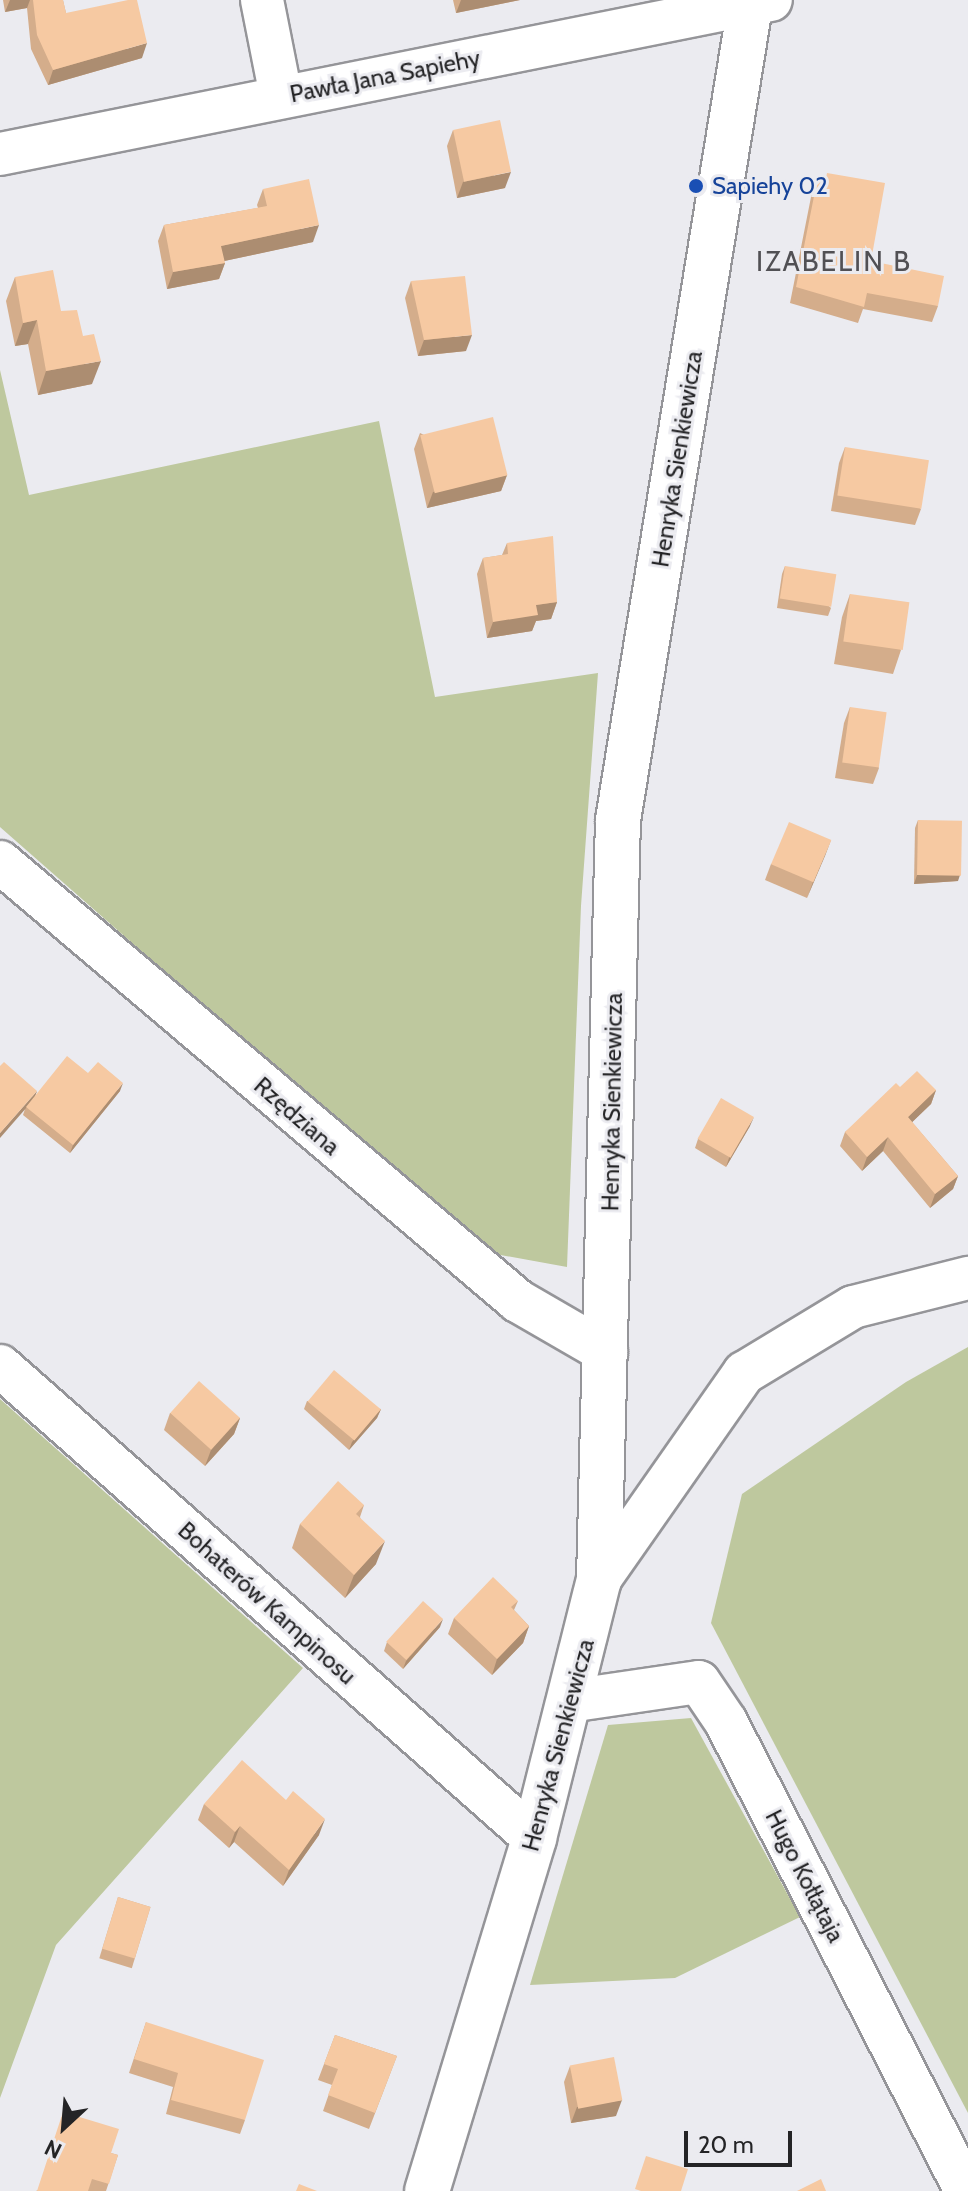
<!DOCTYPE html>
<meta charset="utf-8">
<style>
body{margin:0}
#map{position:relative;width:968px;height:2191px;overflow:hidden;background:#ebebf0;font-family:Cabin,sans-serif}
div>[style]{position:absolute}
.green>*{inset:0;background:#bec89e}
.roads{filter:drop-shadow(2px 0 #959599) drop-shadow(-2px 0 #959599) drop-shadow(0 2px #959599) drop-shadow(0 -2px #959599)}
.minor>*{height:42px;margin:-21px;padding:0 21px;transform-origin:21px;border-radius:21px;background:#fff}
.tertiary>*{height:44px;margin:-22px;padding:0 22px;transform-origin:22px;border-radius:22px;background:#fff}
.wall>*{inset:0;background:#d4ad8b;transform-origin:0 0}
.shaded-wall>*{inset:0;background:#ac8d71}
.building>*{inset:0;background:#f6c9a2;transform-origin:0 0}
.dots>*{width:22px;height:22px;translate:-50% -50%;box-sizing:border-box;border:4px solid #ebebf0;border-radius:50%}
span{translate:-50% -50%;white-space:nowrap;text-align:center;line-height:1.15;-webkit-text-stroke:6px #ebebf0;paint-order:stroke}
.street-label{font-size:24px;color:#242426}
.transit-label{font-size:24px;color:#164399}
.left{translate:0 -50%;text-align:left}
.quarter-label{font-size:28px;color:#515054;letter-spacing:2px}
.north{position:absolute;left:24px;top:2087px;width:80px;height:80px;-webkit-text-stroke:6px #ebebf0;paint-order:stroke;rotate:206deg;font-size:22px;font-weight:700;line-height:32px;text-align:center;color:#242426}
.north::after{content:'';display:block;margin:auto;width:28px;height:36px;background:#242426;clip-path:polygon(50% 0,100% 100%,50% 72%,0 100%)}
.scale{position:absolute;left:684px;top:2131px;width:108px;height:36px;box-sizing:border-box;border:4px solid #242426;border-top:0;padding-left:10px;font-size:24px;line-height:28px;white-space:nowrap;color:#242426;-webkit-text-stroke:6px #ebebf0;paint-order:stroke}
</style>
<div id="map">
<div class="green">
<i style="clip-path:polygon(0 370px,29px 495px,379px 421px,435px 697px,598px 673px,581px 906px,567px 1267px,484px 1252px,0 827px)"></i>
<i style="clip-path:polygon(968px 1347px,968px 2113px,711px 1623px,742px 1494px,906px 1382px)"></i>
<i style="clip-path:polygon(0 1399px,303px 1668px,56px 1945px,0 2098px)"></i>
<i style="clip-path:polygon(691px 1718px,800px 1917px,675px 1978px,530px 1985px,608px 1725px)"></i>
</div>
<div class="roads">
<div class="minor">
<i style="left:262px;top:0;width:98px;rotate:78.8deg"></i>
<i style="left:0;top:154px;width:786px;rotate:-11.3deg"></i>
<i style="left:0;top:862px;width:679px;rotate:40.28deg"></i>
<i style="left:518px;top:1301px;width:102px;rotate:30.1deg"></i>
<i style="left:0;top:1366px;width:713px;rotate:41.47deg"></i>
<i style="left:599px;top:1580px;width:253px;rotate:-55deg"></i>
<i style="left:744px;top:1373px;width:127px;rotate:-31.2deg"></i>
<i style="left:853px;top:1307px;width:119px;rotate:-14.2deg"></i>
<i style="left:569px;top:1701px;width:131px;rotate:-8.3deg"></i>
<i style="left:699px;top:1682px;width:48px;rotate:56deg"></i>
<i style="left:726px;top:1722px;width:527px;rotate:62.9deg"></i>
</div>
<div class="tertiary">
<i style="left:427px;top:2191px;width:369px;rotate:-73.1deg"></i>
<i style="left:534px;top:1838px;width:266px;rotate:-75.9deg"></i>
<i style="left:599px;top:1580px;width:760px;rotate:-88.57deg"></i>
<i style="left:618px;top:820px;width:831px;rotate:-80.79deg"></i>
</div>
</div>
<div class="wall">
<i style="clip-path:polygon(3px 0,63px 0,66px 13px,142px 58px,48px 85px,31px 49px,27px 8px,5px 12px)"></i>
<i style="clip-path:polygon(453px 0,520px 0,456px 13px)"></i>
<i style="clip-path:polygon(453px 130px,505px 188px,457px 198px,447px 146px)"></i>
<i style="clip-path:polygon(818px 176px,871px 261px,938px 306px,932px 322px,863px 309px,858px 323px,790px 303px,812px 192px)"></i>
<i style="clip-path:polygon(263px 189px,313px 242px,224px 261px,225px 263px,219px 279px,167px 289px,158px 241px,164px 225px,258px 208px,257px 205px)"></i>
<i style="clip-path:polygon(15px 277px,61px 311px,92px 384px,38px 395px,28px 344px,15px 346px,6px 301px)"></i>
<i style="clip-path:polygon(411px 281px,466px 351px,418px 356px,405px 298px)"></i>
<i style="clip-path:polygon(420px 433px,507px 475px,501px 491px,427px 508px,414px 449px)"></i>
<i style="clip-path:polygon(845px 447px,921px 509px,915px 525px,831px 511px,839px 463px)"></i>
<i style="clip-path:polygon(507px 543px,557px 602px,551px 619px,536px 621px,532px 631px,487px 638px,477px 574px,483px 558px,502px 555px)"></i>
<i style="clip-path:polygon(785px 566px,831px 608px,828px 616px,777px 608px,782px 574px)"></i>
<i style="clip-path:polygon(850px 594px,901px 650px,893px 674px,834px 664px,842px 617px)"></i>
<i style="clip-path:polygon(850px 707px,879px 768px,873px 784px,835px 778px,844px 723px)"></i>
<i style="clip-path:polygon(918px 820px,958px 881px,914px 884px,915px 828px)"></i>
<i style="clip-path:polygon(831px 840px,807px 898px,765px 880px,771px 864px)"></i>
<i style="clip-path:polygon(88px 1073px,120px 1091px,70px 1153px,23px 1115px,25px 1109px,37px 1091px,35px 1096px)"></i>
<i style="clip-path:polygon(900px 1087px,936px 1090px,931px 1104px,912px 1122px,958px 1176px,953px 1189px,930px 1208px,883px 1151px,862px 1171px,840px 1146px,845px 1132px)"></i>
<i style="clip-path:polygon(750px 1126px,726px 1167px,695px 1148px,698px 1139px)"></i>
<i style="clip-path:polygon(307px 1401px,381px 1409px,377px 1418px,349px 1450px,304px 1409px)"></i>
<i style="clip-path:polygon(170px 1413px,240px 1418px,234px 1434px,205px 1466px,164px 1430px)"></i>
<i style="clip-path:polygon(364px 1505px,360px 1517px,376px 1564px,345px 1598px,292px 1548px,300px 1524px)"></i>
<i style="clip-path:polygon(518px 1601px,514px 1610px,529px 1626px,523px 1643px,492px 1675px,448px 1634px,454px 1618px)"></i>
<i style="clip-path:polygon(440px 1627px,403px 1669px,384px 1651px,387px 1642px)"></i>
<i style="clip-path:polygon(204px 1804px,319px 1835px,283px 1886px,234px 1842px,229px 1848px,198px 1820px)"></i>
<i style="left:118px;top:1897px;width:34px;height:64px;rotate:17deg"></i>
<i style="clip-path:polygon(146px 2022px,245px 2120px,240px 2134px,166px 2114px,173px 2087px,129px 2073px)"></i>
<i style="clip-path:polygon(335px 2035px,397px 2056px,369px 2129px,323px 2111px,332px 2085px,318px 2080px)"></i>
<i style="clip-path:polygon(570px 2066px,616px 2116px,571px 2123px,564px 2082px)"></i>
<i style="clip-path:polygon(111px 2153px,118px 2155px,106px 2191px,36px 2191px)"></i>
</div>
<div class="shaded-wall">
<i style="clip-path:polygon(10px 0,30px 0,27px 8px,5px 12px)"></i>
<i style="clip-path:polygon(461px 0,520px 0,456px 13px)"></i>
<i style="clip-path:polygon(147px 43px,142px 58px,48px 85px,53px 70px)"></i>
<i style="clip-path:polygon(511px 172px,505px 188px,457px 198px,463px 182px)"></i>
<i style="clip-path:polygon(319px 225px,313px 242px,215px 263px,221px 246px)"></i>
<i style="clip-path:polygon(225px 263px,219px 279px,167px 289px,173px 272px)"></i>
<i style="clip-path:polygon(37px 320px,28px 344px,15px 346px,23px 323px)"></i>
<i style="clip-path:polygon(472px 335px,466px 351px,418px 356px,424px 340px)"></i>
<i style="clip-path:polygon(101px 361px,92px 384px,38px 395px,46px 371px)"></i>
<i style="clip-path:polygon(507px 475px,501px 491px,427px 508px,433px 492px)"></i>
<i style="clip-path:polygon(557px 602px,551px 619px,536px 621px,532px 631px,487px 638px,493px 622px,536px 605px)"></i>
<i style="clip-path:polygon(831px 840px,825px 856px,807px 898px,813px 882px)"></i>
<i style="clip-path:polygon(961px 872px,958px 881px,914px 884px,917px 875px)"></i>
<i style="clip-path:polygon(123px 1083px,120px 1091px,70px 1153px,73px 1145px)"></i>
<i style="clip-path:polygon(936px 1090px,931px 1104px,903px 1131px,908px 1117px)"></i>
<i style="clip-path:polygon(37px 1091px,34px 1099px,0 1138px,0 1133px)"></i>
<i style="clip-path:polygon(754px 1117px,750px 1126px,726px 1167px,729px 1158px)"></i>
<i style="clip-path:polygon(888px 1137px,883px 1151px,862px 1171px,867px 1157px)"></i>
<i style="clip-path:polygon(958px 1176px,953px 1189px,930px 1208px,935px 1194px)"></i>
<i style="clip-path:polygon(381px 1409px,377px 1418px,349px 1450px,352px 1442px)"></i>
<i style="clip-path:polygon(240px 1418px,234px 1434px,205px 1466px,211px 1450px)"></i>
<i style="clip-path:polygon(385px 1541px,376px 1564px,345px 1598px,354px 1575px)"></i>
<i style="clip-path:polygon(443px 1619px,440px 1627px,403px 1669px,406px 1661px)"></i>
<i style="clip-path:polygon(529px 1626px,523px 1643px,492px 1675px,497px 1659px)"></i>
<i style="clip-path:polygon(325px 1819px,319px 1835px,283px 1886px,289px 1870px)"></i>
<i style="clip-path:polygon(240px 1826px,234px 1842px,229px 1848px,235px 1832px)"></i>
<i style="clip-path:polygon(622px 2100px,616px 2116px,571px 2123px,577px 2107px)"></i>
</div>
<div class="building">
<i style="clip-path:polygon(33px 0,63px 0,66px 13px,128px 0,137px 0,147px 43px,53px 70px,37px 35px)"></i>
<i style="left:500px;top:120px;width:53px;height:48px;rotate:78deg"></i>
<i style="clip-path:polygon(827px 173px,885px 183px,871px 261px,944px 276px,938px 306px,867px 293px,864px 307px,796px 287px,818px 176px,826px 178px)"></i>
<i style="clip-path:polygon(309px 179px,319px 225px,221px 246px,225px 263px,173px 272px,164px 225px,267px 206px,263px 189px)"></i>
<i style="clip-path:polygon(53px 270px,61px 311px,77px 310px,83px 336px,94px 334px,101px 361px,46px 371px,37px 320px,23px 323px,15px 277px)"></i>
<i style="clip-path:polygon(465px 276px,472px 335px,424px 340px,411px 281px)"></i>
<i style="left:493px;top:417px;width:60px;height:75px;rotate:76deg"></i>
<i style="left:845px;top:447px;width:85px;height:49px;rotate:9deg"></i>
<i style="clip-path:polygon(553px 536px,557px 602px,536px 605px,538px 615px,493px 622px,483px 558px,508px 554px,507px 543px)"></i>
<i style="left:785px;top:566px;width:52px;height:33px;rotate:9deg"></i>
<i style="left:850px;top:594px;width:60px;height:48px;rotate:8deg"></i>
<i style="left:850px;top:707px;width:37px;height:56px;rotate:8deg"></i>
<i style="left:918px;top:820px;width:44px;height:55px;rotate:1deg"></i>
<i style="left:789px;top:822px;width:46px;height:46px;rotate:23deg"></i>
<i style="clip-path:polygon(67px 1056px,88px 1073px,98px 1062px,123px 1083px,73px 1145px,26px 1107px)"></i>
<i style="clip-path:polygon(4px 1062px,37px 1091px,0 1133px,0 1066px)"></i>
<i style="clip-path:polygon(917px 1071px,936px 1090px,908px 1117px,958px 1176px,935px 1194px,888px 1137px,867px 1157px,845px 1132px,896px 1083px,900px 1087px)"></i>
<i style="left:721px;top:1098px;width:38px;height:47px;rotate:30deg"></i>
<i style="left:334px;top:1370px;width:61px;height:41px;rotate:40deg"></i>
<i style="left:199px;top:1381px;width:55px;height:43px;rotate:42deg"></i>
<i style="clip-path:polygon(338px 1481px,364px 1505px,356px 1514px,385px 1541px,354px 1575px,300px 1524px)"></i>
<i style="clip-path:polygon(493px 1577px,518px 1601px,511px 1607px,529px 1626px,497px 1659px,454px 1618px)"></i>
<i style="left:423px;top:1601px;width:27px;height:55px;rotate:42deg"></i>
<i style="clip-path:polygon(242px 1760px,286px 1800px,293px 1791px,325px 1819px,289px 1870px,240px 1826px,235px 1832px,204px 1804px)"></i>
<i style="left:118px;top:1897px;width:34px;height:54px;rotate:17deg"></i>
<i style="clip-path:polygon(146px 2022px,264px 2060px,245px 2120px,171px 2100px,178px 2073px,134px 2059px)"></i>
<i style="clip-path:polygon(335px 2035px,397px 2056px,375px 2113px,328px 2095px,338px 2069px,324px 2064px)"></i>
<i style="left:614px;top:2057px;width:44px;height:45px;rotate:79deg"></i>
<i style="clip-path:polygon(63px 2112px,119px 2129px,111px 2153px,118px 2155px,109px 2184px,92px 2179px,88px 2191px,37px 2191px)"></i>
<i style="clip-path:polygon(646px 2156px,688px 2169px,681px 2191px,641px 2191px,635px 2189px)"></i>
<i style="clip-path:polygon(821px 2179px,826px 2191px,797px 2191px)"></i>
<i style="clip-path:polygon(299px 2184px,317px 2191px,296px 2191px)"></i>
</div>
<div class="dots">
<i style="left:696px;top:186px;background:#1a4fb4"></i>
</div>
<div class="street-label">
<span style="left:385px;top:76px;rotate:-11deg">Pawła Jana Sapiehy</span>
<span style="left:677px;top:459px;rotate:-81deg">Henryka Sienkiewicza</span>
<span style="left:612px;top:1102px;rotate:-89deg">Henryka Sienkiewicza</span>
<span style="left:297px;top:1116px;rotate:41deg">Rzędziana</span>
<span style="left:267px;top:1603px;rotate:42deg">Bohaterów Kampinosu</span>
<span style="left:558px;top:1745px;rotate:-75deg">Henryka Sienkiewicza</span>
<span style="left:805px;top:1876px;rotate:63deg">Hugo Kołłątaja</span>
</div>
<div class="transit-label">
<span class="left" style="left:712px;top:186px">Sapiehy 02</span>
</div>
<div class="quarter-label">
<span style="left:834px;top:261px">IZABELIN B</span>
</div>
<div class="north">N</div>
<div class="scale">20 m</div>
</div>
